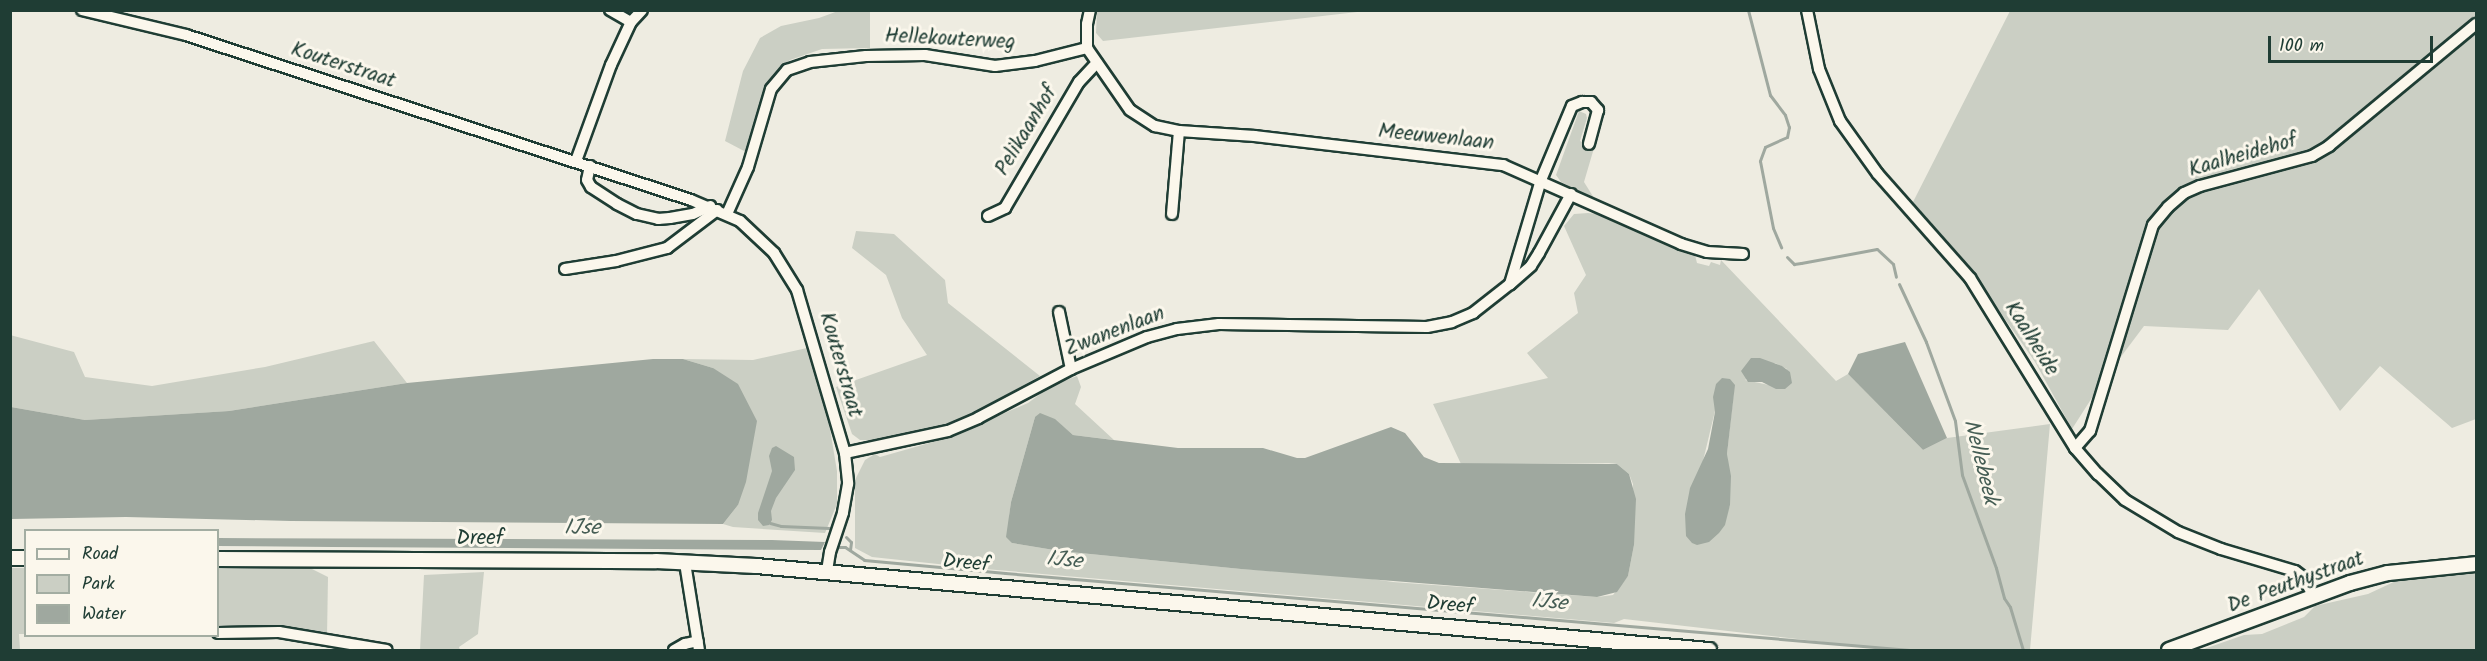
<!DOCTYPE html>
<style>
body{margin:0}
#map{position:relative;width:2487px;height:661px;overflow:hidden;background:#eeece1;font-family:Kalam,sans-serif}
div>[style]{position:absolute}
.green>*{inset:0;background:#cbcfc4}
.water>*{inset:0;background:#9fa89f}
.stream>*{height:3px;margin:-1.5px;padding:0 1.5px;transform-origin:1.5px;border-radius:1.5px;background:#9fa89f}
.roads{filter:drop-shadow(2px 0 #1f3d34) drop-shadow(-2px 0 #1f3d34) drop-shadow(0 2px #1f3d34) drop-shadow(0 -2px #1f3d34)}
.street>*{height:10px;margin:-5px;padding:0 5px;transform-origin:5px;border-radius:5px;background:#fbf7ec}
.secondary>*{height:14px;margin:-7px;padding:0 7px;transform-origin:7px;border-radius:7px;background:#fbf7ec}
span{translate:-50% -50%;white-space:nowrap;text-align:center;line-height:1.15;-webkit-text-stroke:6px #fbf7ec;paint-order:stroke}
.street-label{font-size:21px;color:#1f3d34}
.water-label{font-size:22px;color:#455d54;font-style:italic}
.frame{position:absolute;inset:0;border:12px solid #1f3d34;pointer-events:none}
.legend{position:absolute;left:24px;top:529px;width:195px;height:108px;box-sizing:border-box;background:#fbf7ec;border:2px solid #a3ada2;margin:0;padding:8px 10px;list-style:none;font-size:18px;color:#1f3d34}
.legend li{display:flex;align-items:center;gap:12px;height:30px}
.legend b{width:30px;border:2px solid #a3ada2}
.scale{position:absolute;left:2268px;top:36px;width:165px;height:27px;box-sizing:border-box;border:3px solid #1f3d34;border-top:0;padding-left:8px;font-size:18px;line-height:21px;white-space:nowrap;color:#1f3d34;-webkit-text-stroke:4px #fbf7ec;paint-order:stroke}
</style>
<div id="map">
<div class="green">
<i style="clip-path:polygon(838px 11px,870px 11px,870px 48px,822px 49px,790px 60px,769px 80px,746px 152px,725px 141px,743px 71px,760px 38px,781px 26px,819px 18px)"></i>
<i style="clip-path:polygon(1097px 11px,1097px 10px,1366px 11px,1103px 41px,1096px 33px)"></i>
<i style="clip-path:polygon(2010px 11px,2476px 11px,2476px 419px,2452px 428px,2380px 366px,2340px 411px,2259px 289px,2228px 330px,2144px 326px,2102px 382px,2072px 429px,2035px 362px,1960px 255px,1913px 202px)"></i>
<i style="clip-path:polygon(1579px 111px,1586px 114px,1587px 118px,1580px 141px,1594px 148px,1584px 182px,1594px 198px,1561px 182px,1556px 175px)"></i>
<i style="clip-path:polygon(evenodd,1588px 213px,1605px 215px,1695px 255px,1697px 263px,1709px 266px,1711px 262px,1720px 265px,1721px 260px,1836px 381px,1848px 374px,1923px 450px,1947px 438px,2050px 424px,2030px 650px,1892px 650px,1624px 619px,1614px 623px,985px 569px,872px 557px,855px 548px,855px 480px,865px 460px,875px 454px,880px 457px,947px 438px,1028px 403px,1051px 386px,1077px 376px,1081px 387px,1075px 404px,1114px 440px,1073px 435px,1054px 419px,1035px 417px,1011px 502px,1009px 517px,1012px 543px,1060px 551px,1241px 569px,1345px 575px,1393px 582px,1597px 597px,1613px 595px,1628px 576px,1634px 545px,1633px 484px,1629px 474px,1617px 464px,1609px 463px,1461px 464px,1433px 404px,1548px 378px,1527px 353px,1578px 313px,1574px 293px,1586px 275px,1564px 226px,1574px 214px,1588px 213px,1775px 363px,1787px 369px,1769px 385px,1745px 380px,1775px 363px,1588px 213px,1734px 390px,1727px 454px,1730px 505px,1727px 513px,1703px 461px,1715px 411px,1734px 390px)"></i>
<i style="clip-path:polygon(856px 231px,894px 234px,945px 280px,948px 303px,1040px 376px,959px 421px,881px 440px,860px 440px,852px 434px,836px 387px,927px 355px,902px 318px,886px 275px,852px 248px)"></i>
<i style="clip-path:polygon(10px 335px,74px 352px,85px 377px,152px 386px,265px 367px,374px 341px,407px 383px,229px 411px,85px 420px,11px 407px)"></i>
<i style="clip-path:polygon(807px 348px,829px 423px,837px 471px,837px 504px,825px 533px,733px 527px,723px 524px,738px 505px,713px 368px,683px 359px,753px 360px)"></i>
<i style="clip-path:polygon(11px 568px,25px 568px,25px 634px,19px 634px,20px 650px,11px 650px)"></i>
<i style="clip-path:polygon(218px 568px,310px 568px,328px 577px,327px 636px,218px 631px)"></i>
<i style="clip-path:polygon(484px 572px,478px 634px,459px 647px,460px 650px,420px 650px,424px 575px)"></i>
<i style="clip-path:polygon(2476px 573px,2476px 650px,2201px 650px,2244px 635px,2262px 634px,2304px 617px,2315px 606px,2368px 594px,2398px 580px)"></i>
</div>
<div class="water">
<i style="clip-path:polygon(1905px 342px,1947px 438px,1923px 450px,1848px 374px,1858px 354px)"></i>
<i style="clip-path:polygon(1751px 358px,1760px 358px,1782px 366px,1790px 372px,1792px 383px,1785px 389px,1776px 389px,1762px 382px,1748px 382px,1741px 371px)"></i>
<i style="clip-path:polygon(653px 359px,683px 359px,713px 368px,738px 384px,757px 421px,746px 482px,738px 505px,723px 524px,291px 521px,126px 517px,11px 519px,11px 407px,85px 420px,229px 411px,407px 383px)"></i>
<i style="clip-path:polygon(1722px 378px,1730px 379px,1735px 385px,1727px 454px,1731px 476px,1730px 505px,1725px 525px,1719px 533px,1709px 542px,1697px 545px,1692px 543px,1686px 536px,1685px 514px,1690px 488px,1708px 449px,1715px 412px,1713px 397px,1716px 384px)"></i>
<i style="clip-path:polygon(1040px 413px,1055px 419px,1073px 435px,1178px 448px,1263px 448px,1297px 458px,1305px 458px,1391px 427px,1405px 433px,1424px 457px,1439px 463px,1617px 464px,1629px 474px,1636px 499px,1634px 545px,1628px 576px,1617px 592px,1597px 597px,1241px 569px,1060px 551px,1012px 543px,1006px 537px,1011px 502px,1035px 417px)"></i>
<i style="clip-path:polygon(776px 446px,794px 457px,795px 470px,776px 498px,771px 511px,772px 520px,769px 525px,763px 526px,758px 520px,758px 513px,772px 471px,769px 456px,772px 448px)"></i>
<i style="clip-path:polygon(218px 538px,772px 540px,825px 542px,821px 550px,333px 547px,218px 546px)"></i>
</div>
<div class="stream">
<i style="left:1748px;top:10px;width:88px;rotate:75.5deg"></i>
<i style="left:1770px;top:95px;width:25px;rotate:53deg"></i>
<i style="left:1785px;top:115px;width:13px;rotate:72deg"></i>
<i style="left:1789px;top:127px;width:10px;rotate:101deg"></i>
<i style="left:1787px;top:137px;width:24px;rotate:156deg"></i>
<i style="left:1765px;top:147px;width:15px;rotate:110deg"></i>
<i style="left:1760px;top:161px;width:68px;rotate:79deg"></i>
<i style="left:1773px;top:228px;width:21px;rotate:67deg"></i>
<i style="left:1787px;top:257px;width:10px;rotate:45deg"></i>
<i style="left:1794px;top:264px;width:7px;rotate:-8deg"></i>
<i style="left:1801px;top:263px;width:77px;rotate:-10.4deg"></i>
<i style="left:1877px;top:249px;width:22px;rotate:43deg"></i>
<i style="left:1893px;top:264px;width:13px;rotate:77deg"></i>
<i style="left:1899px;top:284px;width:64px;rotate:65deg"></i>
<i style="left:1926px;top:342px;width:84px;rotate:69.8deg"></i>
<i style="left:1955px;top:421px;width:54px;rotate:82.6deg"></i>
<i style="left:1962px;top:475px;width:99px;rotate:69.9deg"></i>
<i style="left:1996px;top:568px;width:31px;rotate:75deg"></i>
<i style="left:2004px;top:598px;width:11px;rotate:56deg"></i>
<i style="left:2010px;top:607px;width:45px;rotate:73.2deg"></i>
<i style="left:770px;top:523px;width:11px;rotate:15deg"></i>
<i style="left:781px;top:526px;width:48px;rotate:2.4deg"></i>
<i style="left:846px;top:537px;width:7px;rotate:45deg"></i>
<i style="left:851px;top:542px;width:8px;rotate:97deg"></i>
<i style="left:834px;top:547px;width:11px"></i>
<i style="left:845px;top:547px;width:23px;rotate:34deg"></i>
<i style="left:864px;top:560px;width:142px;rotate:5.3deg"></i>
<i style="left:1005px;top:573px;width:908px;rotate:4.86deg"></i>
<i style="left:2094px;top:650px;width:15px"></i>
</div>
<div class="roads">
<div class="street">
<i style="left:82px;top:10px;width:107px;rotate:13.5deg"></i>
<i style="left:186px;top:35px;width:531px;rotate:18.09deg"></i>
<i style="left:691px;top:200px;width:53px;rotate:23.2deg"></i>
<i style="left:740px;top:221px;width:47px;rotate:43.3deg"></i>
<i style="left:774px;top:253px;width:44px;rotate:58.1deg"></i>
<i style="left:797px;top:290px;width:170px;rotate:73.6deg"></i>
<i style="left:845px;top:453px;width:31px;rotate:84deg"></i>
<i style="left:848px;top:484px;width:29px;rotate:100deg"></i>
<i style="left:843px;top:513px;width:41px;rotate:108.4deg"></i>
<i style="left:830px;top:552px;width:20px;rotate:99deg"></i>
<i style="left:610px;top:10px;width:24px;rotate:30deg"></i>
<i style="left:1807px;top:10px;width:60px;rotate:78.5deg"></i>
<i style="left:1819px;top:69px;width:56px;rotate:68deg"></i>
<i style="left:1840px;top:121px;width:65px;rotate:54.4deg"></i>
<i style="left:1878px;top:174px;width:139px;rotate:48.5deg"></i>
<i style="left:1970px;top:278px;width:200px;rotate:58.3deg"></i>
<i style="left:2075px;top:448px;width:35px;rotate:49deg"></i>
<i style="left:2098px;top:474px;width:37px;rotate:44deg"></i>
<i style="left:2125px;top:500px;width:62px;rotate:31.1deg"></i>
<i style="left:2178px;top:532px;width:46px;rotate:21.6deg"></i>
<i style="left:2221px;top:549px;width:77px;rotate:16.6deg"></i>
<i style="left:2295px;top:571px;width:10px;rotate:37deg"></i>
<i style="left:2303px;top:577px;width:21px;rotate:61deg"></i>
<i style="left:1087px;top:48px;width:75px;rotate:55.3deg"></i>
<i style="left:1130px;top:110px;width:30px;rotate:33deg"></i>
<i style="left:1155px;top:126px;width:25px;rotate:12deg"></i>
<i style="left:1179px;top:131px;width:76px;rotate:3.8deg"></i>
<i style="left:1255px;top:136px;width:250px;rotate:6.7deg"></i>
<i style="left:1503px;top:165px;width:195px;rotate:23.9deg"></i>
<i style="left:1681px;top:244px;width:27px;rotate:17deg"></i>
<i style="left:1707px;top:252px;width:36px;rotate:3deg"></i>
<i style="left:1087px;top:48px;width:24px;rotate:-90deg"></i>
<i style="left:1087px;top:24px;width:14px;rotate:-78deg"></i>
<i style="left:576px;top:161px;width:102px;rotate:-70deg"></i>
<i style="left:611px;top:65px;width:47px;rotate:-65.1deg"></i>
<i style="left:631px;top:22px;width:16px;rotate:-47deg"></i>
<i style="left:590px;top:166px;width:14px;rotate:102deg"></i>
<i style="left:587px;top:180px;width:8px;rotate:60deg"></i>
<i style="left:591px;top:187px;width:31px;rotate:33deg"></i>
<i style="left:617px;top:204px;width:22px;rotate:27deg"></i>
<i style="left:637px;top:214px;width:22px;rotate:13deg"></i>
<i style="left:658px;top:219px;width:12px;rotate:-5deg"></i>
<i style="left:670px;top:218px;width:23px;rotate:-10deg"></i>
<i style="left:693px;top:214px;width:19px;rotate:-25deg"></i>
<i style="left:1571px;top:194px;width:67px;rotate:118.5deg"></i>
<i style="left:1539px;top:253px;width:15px;rotate:122deg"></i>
<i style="left:1531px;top:266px;width:28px;rotate:139deg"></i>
<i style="left:1510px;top:284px;width:109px;rotate:-73.4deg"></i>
<i style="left:1541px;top:180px;width:80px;rotate:-67.3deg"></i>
<i style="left:1572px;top:106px;width:11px;rotate:-22deg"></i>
<i style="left:1582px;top:102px;width:9px"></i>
<i style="left:1591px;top:102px;width:11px;rotate:49deg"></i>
<i style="left:1598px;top:110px;width:35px;rotate:105deg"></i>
<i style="left:727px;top:214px;width:51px;rotate:-65.9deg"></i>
<i style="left:748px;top:167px;width:81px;rotate:-73.6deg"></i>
<i style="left:771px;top:89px;width:25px;rotate:-50deg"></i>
<i style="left:787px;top:70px;width:24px;rotate:-19deg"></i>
<i style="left:810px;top:62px;width:56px;rotate:-6.1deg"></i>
<i style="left:866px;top:56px;width:59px;rotate:-1deg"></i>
<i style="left:925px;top:55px;width:71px;rotate:8.9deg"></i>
<i style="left:995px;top:66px;width:40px;rotate:-7.1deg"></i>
<i style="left:1035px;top:61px;width:54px;rotate:-14deg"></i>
<i style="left:1172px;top:214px;width:83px;rotate:-85.2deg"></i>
<i style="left:988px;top:216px;width:19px;rotate:-25deg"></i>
<i style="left:1005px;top:208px;width:146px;rotate:-59.6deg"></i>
<i style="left:1079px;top:82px;width:26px;rotate:-47deg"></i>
<i style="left:565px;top:269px;width:52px;rotate:-8.9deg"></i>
<i style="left:616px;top:261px;width:53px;rotate:-14.3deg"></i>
<i style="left:667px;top:248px;width:63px;rotate:-37.2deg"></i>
<i style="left:1059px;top:312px;width:58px;rotate:78.1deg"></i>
<i style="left:2075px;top:448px;width:23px;rotate:-49deg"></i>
<i style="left:2090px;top:431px;width:215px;rotate:-73deg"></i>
<i style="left:2153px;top:225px;width:23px;rotate:-50deg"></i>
<i style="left:2168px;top:207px;width:21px;rotate:-41deg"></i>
<i style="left:2184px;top:193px;width:17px;rotate:-24deg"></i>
<i style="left:2200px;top:186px;width:116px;rotate:-15deg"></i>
<i style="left:2312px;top:156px;width:20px;rotate:-30deg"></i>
<i style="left:2329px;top:146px;width:191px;rotate:-39.7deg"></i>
<i style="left:845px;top:453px;width:105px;rotate:-12.1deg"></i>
<i style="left:948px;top:431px;width:33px;rotate:-23deg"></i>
<i style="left:978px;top:418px;width:105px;rotate:-27.8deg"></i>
<i style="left:1071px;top:369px;width:82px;rotate:-22.8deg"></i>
<i style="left:1147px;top:337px;width:31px;rotate:-15deg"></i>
<i style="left:1177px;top:329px;width:42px;rotate:-6.8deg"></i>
<i style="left:1219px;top:324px;width:208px;rotate:0.8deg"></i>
<i style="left:1427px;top:327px;width:25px;rotate:-11deg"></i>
<i style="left:1452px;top:322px;width:23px;rotate:-23deg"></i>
<i style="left:1473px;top:313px;width:47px;rotate:-38.1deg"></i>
<i style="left:685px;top:563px;width:88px;rotate:80.9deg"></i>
<i style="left:218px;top:633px;width:61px;rotate:-0.9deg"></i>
<i style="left:279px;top:632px;width:109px;rotate:9.5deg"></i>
<i style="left:674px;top:650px;width:13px;rotate:-29deg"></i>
<i style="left:685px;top:644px;width:13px;rotate:-13deg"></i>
</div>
<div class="secondary">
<i style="left:10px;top:558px;width:16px"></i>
<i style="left:218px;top:559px;width:438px;rotate:0.3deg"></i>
<i style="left:656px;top:561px;width:100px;rotate:2.9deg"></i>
<i style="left:756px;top:566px;width:957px;rotate:5.04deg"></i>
<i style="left:2169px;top:650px;width:193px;rotate:-20.3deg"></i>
<i style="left:2350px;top:583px;width:39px;rotate:-15deg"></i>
<i style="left:2388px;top:573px;width:88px;rotate:-5.8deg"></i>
</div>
</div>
<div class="street-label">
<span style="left:950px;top:40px;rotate:3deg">Hellekouterweg</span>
<span style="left:343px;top:66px;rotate:18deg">Kouterstraat</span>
<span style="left:1027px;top:131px;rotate:-59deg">Pelikaanhof</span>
<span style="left:1436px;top:138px;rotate:6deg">Meeuwenlaan</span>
<span style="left:2243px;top:156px;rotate:-16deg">Kaalheidehof</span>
<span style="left:1115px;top:332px;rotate:-21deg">Zwanenlaan</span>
<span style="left:2031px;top:339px;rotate:58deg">Kaalheide</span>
<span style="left:840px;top:365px;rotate:74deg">Kouterstraat</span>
<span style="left:480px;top:539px">Dreef</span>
<span style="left:966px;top:564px;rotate:5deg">Dreef</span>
<span style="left:2296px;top:583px;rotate:-20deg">De Peuthystraat</span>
<span style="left:1450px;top:606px;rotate:5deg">Dreef</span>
</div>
<div class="water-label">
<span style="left:1980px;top:462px;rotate:76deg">Nellebeek</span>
<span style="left:582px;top:529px">IJse</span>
<span style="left:1064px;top:561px;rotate:5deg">IJse</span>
<span style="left:1549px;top:603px;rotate:5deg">IJse</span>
</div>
<div class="frame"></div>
<ul class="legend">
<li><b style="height:8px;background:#fbf7ec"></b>Road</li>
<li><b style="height:16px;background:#cbcfc4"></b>Park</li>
<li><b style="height:16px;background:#9fa89f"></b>Water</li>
</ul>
<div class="scale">100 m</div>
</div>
